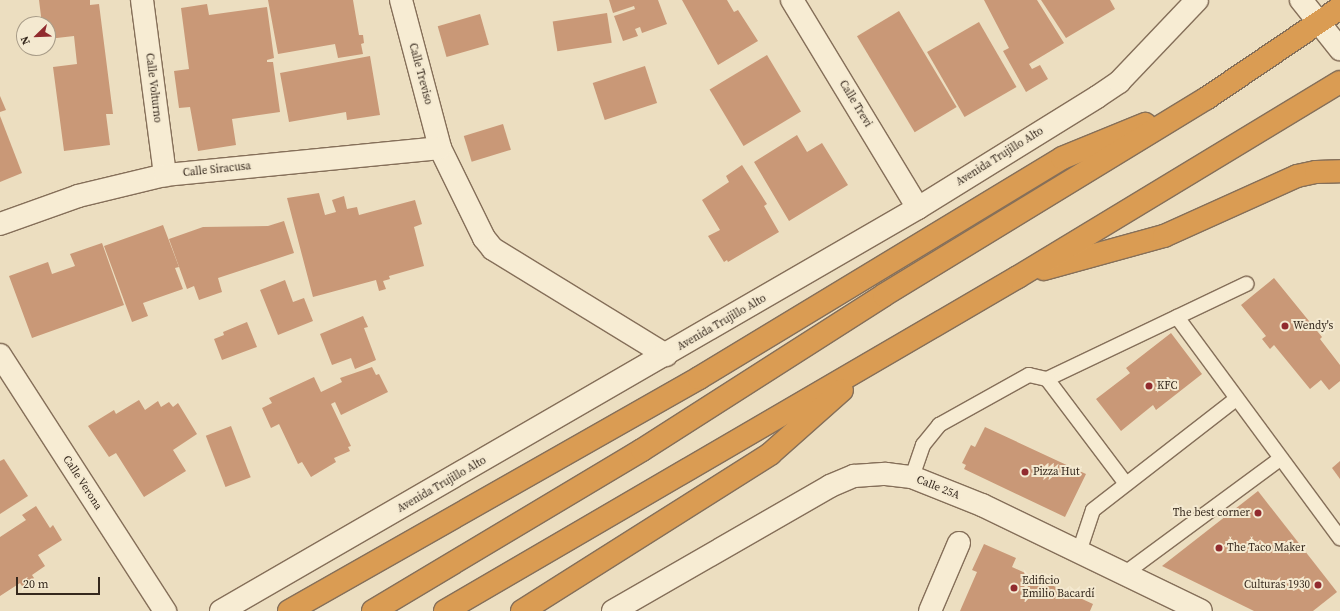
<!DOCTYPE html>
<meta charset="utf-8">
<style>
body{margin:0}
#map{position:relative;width:1340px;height:611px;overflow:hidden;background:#ecdec0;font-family:"Source Serif 4",serif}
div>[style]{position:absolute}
.building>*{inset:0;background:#c99877;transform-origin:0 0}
.roads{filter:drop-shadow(1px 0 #856f59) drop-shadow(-1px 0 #856f59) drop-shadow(0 1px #856f59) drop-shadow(0 -1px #856f59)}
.lane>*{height:14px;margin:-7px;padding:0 7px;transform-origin:7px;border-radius:7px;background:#f7ecd3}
.street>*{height:22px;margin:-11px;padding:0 11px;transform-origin:11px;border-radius:11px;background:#f7ecd3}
.secondary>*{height:22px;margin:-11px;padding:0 11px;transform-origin:11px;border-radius:11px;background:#f7ecd3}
.highway>*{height:22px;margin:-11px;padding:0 11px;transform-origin:11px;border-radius:11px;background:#da9c53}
.dots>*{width:11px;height:11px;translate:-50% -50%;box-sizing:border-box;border:2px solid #f4e9d0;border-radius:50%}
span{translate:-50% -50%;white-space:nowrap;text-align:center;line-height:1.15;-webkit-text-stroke:4px #f4e9d0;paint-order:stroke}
.street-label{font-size:11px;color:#35281d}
.poi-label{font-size:11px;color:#35281d}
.left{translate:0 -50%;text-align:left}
.right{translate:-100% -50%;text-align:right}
.north{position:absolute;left:16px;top:16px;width:40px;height:40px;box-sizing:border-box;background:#f4e9d0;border:1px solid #a89c88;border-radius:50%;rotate:247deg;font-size:11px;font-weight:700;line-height:16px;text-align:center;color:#35281d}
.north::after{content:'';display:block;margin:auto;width:14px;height:18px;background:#912b2e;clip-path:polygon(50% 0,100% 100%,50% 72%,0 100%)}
.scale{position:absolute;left:16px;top:577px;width:84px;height:18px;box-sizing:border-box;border:2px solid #35281d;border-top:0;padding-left:5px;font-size:12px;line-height:14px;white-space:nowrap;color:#35281d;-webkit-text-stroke:3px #f4e9d0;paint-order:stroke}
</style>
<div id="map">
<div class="building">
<i style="clip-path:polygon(39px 0,90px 0,90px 5px,99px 4px,113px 114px,106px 114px,110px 145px,64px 151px,53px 67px,77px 64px,74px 36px,48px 39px,48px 24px,42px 24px)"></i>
<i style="clip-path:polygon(268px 0,353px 0,359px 35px,363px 35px,364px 43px,361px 44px,363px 54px,338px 58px,335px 44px,278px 54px)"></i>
<i style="clip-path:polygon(609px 0,658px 0,667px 24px,642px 33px,640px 27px,635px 29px,638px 36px,623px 41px,614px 16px,635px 9px,634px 6px,613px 13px)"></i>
<i style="clip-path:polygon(682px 0,727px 0,734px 12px,738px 10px,758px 41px,718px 65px)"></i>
<i style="clip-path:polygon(984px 0,1037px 0,1064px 43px,1029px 64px,1032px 69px,1040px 65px,1048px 79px,1026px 92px,1003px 51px,1009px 48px)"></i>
<i style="clip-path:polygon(1041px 0,1110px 0,1115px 9px,1066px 38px)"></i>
<i style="clip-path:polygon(207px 4px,209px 15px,267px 7px,274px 58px,267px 60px,267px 62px,273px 62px,280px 112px,232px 119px,236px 145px,198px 151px,190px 107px,179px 108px,174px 71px,189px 69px,181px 8px)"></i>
<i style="left:899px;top:11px;width:112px;height:49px;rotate:59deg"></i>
<i style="left:607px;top:13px;width:30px;height:55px;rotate:81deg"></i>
<i style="left:480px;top:14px;width:32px;height:44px;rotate:74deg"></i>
<i style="left:979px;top:22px;width:75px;height:60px;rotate:60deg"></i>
<i style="left:767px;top:55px;width:66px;height:67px;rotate:59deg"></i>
<i style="clip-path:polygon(370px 56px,380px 115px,347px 120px,346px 112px,289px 122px,280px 73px)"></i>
<i style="left:645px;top:66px;width:39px;height:55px;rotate:72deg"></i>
<i style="clip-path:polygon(0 96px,6px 110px,0 112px)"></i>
<i style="clip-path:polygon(0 116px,22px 173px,0 182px)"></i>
<i style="left:503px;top:124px;width:27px;height:41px;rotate:73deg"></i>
<i style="clip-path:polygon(797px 135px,807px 152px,822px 143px,848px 185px,789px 221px,754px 162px)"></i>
<i style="clip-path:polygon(742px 165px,767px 204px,764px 206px,779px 232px,728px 262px,727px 260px,724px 262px,708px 236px,720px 230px,702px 200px,729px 182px,726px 176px)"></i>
<i style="clip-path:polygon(319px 193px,325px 215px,336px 212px,332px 200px,344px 196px,347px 209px,357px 207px,359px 215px,415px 200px,422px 224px,414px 227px,424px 266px,389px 276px,390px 279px,383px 281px,386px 289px,379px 291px,376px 280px,313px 297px,287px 198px)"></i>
<i style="clip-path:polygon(284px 221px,294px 253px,218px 278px,222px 292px,199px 300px,194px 286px,187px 289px,169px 239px,203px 227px,268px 226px)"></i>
<i style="clip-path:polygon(163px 225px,179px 267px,175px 268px,183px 289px,143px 303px,148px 316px,132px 322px,104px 246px)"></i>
<i style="clip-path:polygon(102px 243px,124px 305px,32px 338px,9px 276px,48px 262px,52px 274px,75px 266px,70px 254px)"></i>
<i style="clip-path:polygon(1274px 278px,1322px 337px,1320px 339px,1340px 365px,1340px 381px,1329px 390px,1321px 380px,1310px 389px,1274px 345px,1270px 349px,1262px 339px,1266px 336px,1241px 305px)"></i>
<i style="clip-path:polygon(285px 280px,293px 302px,304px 298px,313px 321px,278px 335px,260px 290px)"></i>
<i style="clip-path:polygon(363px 316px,368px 327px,364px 328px,376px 360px,355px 369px,351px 358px,332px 365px,320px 334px)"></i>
<i style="clip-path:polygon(247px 322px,257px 347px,222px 360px,214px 339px,224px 335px,223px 332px)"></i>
<i style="clip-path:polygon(1171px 333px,1202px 374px,1156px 410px,1153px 405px,1121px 431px,1096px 399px,1130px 373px,1126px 368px)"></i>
<i style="clip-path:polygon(372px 367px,376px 375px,379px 374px,388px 392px,341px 415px,335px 402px,331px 404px,351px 446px,348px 447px,350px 451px,334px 458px,336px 462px,311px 477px,302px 462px,298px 464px,279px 424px,271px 428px,262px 408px,272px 403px,269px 398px,314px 377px,321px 392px,342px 382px,340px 378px)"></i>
<i style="clip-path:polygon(139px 400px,145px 410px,158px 401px,161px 407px,169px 402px,173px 407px,178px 403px,197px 434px,173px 450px,186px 471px,144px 497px,116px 453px,109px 457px,88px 426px,114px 410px,116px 414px)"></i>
<i style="left:231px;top:426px;width:55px;height:27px;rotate:69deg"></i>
<i style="clip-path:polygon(985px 427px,1086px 474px,1065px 517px,964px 469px,966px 465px,962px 463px,971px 445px,975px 447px)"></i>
<i style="clip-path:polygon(4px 459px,28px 496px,0 514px,0 461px)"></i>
<i style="clip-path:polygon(1340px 461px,1340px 479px,1332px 468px)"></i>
<i style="clip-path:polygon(1258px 491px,1337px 592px,1313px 611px,1254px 611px,1162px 566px)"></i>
<i style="clip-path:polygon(36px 506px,50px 528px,53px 525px,62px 540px,38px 555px,45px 566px,32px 575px,34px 578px,22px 586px,20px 583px,0 596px,0 537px,26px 520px,22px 515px)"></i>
<i style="clip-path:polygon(984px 544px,1016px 558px,1012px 567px,1093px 604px,1090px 611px,960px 611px,977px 572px,972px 570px)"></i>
</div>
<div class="roads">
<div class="lane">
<i style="left:1177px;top:317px;width:275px;rotate:53.6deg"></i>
<i style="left:1047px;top:379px;width:221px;rotate:-25.5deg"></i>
<i style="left:912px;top:477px;width:34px;rotate:-71deg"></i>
<i style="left:923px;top:445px;width:26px;rotate:-51deg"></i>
<i style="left:939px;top:425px;width:103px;rotate:-29.1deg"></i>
<i style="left:1029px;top:375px;width:18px;rotate:13deg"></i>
<i style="left:1047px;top:379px;width:131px;rotate:53deg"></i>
<i style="left:1079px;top:552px;width:44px;rotate:-71.6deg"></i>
<i style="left:1093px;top:510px;width:181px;rotate:-37.8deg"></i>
<i style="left:1124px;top:574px;width:194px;rotate:-36.4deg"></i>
</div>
<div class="street">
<i style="left:142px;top:0;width:177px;rotate:82.5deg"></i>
<i style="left:401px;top:0;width:153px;rotate:75.2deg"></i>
<i style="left:440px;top:148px;width:100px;rotate:63.9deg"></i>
<i style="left:484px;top:238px;width:14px;rotate:51deg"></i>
<i style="left:493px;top:249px;width:203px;rotate:31.5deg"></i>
<i style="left:792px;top:0;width:243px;rotate:58.8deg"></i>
<i style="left:0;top:224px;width:83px;rotate:-19.7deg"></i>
<i style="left:78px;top:196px;width:89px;rotate:-13.6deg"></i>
<i style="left:165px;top:175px;width:276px;rotate:-5.6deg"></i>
<i style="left:0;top:355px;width:305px;rotate:57.2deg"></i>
<i style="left:221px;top:611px;width:805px;rotate:-30.04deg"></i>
<i style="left:918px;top:208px;width:211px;rotate:-31.8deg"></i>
<i style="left:1097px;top:97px;width:27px;rotate:-34deg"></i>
<i style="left:1119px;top:82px;width:113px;rotate:-46.4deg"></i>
<i style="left:613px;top:611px;width:250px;rotate:-29.9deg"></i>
<i style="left:830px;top:486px;width:26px;rotate:-23deg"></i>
<i style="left:854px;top:476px;width:32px;rotate:-4deg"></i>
<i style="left:886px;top:474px;width:26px;rotate:7deg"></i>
<i style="left:912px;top:477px;width:75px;rotate:21.8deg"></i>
<i style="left:982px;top:505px;width:243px;rotate:25.8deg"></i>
<i style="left:930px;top:611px;width:74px;rotate:-66.9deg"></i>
</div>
<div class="secondary">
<i style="left:1301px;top:0;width:63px;rotate:51.5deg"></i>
</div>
<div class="highway">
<i style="left:1044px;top:269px;width:124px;rotate:-15.4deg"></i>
<i style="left:1164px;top:236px;width:146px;rotate:-24.3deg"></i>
<i style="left:1297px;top:176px;width:19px;rotate:-12deg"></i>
<i style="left:1316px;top:172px;width:24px;rotate:-2deg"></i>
<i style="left:289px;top:611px;width:472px;rotate:-29.6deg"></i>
<i style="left:699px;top:378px;width:424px;rotate:-31.2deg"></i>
<i style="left:1062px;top:158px;width:90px;rotate:-22.3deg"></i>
<i style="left:373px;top:611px;width:313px;rotate:-30.9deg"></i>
<i style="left:642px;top:450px;width:287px;rotate:-32.6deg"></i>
<i style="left:884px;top:295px;width:378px;rotate:-31.4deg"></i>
<i style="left:1207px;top:98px;width:161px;rotate:-34.1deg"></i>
<i style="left:445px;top:611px;width:663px;rotate:-30.24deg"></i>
<i style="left:1018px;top:277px;width:376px;rotate:-31.2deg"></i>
<i style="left:522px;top:611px;width:294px;rotate:-32.3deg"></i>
<i style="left:770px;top:454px;width:96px;rotate:-41.6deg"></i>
</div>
</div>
<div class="dots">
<i style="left:1285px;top:326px;background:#912b2e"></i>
<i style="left:1149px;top:386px;background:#912b2e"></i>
<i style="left:1025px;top:472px;background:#912b2e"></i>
<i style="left:1258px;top:513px;background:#912b2e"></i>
<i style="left:1219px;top:548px;background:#912b2e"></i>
<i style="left:1318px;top:585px;background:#912b2e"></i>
<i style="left:1014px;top:588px;background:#912b2e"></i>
</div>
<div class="street-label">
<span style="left:420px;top:74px;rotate:75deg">Calle Treviso</span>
<span style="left:153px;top:88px;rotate:83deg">Calle Volturno</span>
<span style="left:855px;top:104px;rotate:59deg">Calle Trevi</span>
<span style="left:1000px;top:157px;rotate:-32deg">Avenida Trujillo Alto</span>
<span style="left:217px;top:170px;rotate:-6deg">Calle Siracusa</span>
<span style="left:722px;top:323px;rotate:-30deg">Avenida Trujillo Alto</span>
<span style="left:82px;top:483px;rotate:57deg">Calle Verona</span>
<span style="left:442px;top:485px;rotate:-30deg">Avenida Trujillo Alto</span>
<span style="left:938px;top:488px;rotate:22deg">Calle 25A</span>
</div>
<div class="poi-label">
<span class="left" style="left:1293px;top:326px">Wendy's</span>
<span class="left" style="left:1157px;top:386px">KFC</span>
<span class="left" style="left:1033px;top:472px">Pizza Hut</span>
<span class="right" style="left:1250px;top:513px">The best corner</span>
<span class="left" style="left:1227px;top:548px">The Taco Maker</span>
<span class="left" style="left:1022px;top:588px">Edificio<br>Emilio Bacardí</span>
<span class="right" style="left:1310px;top:585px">Culturas 1930</span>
</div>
<div class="north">N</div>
<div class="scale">20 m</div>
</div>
